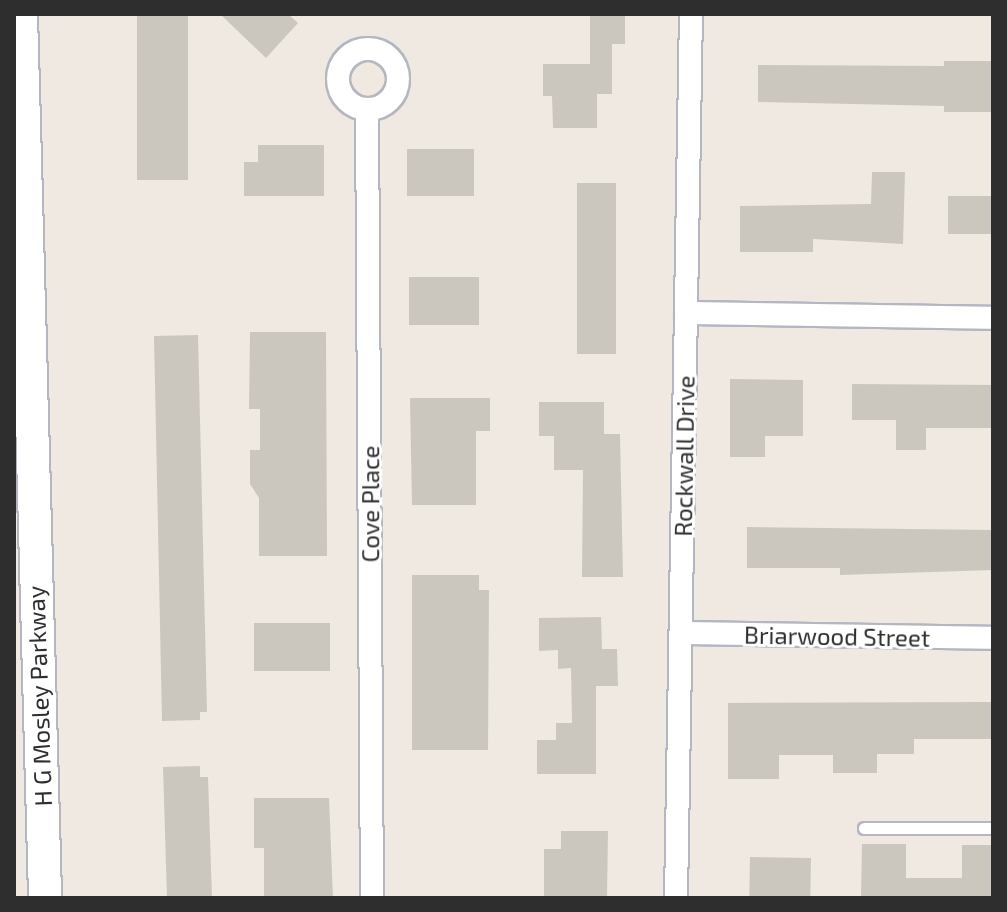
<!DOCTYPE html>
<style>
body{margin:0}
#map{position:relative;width:1007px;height:912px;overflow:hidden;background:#efe9e1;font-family:"Exo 2",sans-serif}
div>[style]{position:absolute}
.building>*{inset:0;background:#cbc7bf;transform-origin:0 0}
.roads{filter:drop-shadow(2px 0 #b4b7c1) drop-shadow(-2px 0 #b4b7c1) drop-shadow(0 2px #b4b7c1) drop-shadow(0 -2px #b4b7c1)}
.service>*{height:11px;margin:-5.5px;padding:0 5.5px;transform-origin:5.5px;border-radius:5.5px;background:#fff}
.minor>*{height:22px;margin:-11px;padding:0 11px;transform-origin:11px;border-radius:11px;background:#fff}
.minor>.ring{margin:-11px;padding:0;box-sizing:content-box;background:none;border:22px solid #fff;border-radius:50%}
.secondary>*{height:32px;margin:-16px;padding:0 16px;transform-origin:16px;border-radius:16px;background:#fff}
span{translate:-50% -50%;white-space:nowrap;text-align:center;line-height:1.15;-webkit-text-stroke:6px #fff;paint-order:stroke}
.street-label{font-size:24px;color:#2e2e2e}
.frame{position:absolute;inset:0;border:16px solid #2e2e2e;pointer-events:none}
</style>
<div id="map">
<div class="building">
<i style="left:137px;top:14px;width:51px;height:166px"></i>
<i style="clip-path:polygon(220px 14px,288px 14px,298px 23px,266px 58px)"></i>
<i style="clip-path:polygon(590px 14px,625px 14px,625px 44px,612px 44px,612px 94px,597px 94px,597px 128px,553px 128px,552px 96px,543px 96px,543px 64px,590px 64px)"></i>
<i style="clip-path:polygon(944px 61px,993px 61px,993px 112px,944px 112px,944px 106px,758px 102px,758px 65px,944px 66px)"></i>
<i style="clip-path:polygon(258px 145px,324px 145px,324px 196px,244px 196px,244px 162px,258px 162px)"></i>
<i style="left:407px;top:149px;width:67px;height:47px"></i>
<i style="clip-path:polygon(872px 172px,905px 172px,903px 244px,813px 239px,813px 252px,740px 252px,740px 206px,871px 204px)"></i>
<i style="left:577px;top:183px;width:39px;height:171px"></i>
<i style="left:948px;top:196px;width:45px;height:38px"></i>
<i style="left:409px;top:277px;width:70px;height:48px"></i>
<i style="clip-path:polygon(250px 332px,326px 332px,327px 556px,259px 556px,259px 498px,250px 484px,250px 450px,260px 450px,260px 409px,249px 409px)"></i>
<i style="clip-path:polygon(198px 335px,207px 712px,200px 712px,200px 720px,162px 721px,154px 336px)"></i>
<i style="clip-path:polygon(730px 379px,803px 380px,803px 436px,765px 436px,765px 457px,730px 457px)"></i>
<i style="clip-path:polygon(852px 384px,993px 385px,993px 428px,926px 428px,926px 450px,896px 450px,896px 420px,852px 420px)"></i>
<i style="clip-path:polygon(410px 398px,490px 398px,490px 431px,476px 431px,476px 505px,412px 505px)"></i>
<i style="clip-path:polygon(539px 402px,604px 402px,604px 434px,620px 434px,623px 577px,582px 577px,583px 470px,554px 470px,554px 436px,539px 436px)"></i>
<i style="clip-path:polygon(747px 527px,993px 530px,993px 570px,840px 575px,840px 568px,747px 568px)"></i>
<i style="clip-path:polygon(412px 575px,479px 575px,479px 590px,489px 590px,488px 750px,412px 750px)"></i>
<i style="clip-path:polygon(601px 617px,602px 649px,617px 649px,618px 686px,596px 686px,596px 774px,537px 774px,537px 740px,556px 740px,556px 723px,572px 723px,571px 668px,558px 669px,558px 650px,539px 651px,539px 618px)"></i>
<i style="left:254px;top:623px;width:76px;height:48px"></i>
<i style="clip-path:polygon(993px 702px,993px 739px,914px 739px,914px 754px,877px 754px,877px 773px,833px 773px,833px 755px,779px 755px,779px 779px,728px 779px,728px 703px)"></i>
<i style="clip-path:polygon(200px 766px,200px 777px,208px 777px,212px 898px,167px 898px,163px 767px)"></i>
<i style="clip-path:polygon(254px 798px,329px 798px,333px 898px,264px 898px,264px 848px,254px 848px)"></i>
<i style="clip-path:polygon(561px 831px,608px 831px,607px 898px,544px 898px,544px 849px,561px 849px)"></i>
<i style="clip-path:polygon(862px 844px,906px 844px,906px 878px,962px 878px,962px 845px,993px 845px,993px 898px,861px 898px)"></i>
<i style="left:750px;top:857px;width:61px;height:41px;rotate:1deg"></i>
</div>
<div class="roads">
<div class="service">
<i style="left:864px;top:828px;width:129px"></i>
</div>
<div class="minor">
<i class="ring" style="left:338px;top:49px;width:38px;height:38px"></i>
<i style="left:367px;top:109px;width:789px;rotate:89.64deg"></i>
<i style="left:686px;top:313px;width:307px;rotate:0.9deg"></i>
<i style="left:681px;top:633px;width:312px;rotate:0.9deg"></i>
<i style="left:676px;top:898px;width:884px;rotate:-89.03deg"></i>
</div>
<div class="secondary">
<i style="left:21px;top:14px;width:884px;rotate:88.44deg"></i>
</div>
</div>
<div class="street-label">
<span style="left:684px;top:456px;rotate:-89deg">Rockwall Drive</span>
<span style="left:370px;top:504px;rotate:-90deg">Cove Place</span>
<span style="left:837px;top:636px;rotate:1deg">Briarwood Street</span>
<span style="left:39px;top:696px;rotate:-92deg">H G Mosley Parkway</span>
</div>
<div class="frame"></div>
</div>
